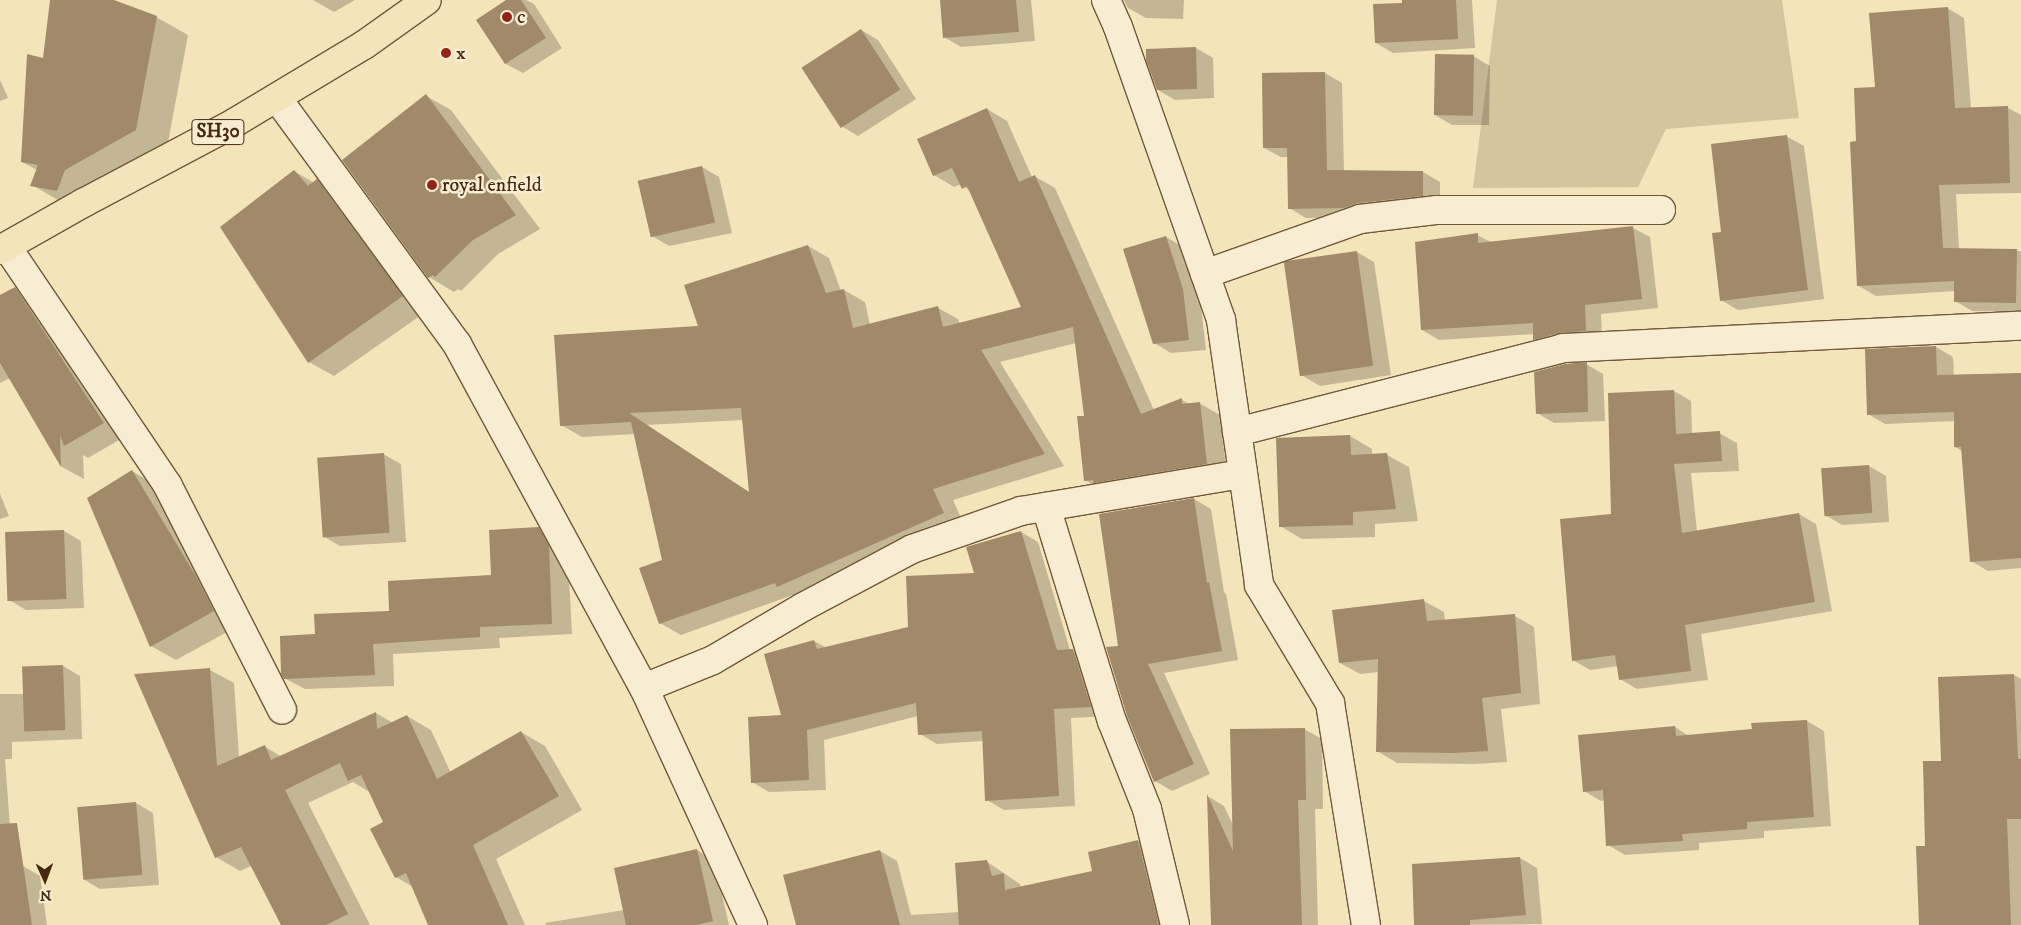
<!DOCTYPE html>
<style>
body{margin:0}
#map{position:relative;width:2021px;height:925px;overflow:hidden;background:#f4e4ba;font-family:"IM FELL DW Pica",serif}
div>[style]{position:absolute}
.green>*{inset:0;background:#d6c49d}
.shadow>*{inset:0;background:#0003}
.building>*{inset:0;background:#a08a69;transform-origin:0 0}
.roads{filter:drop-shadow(1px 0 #72583b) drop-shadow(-1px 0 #72583b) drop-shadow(0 1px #72583b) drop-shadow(0 -1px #72583b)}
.minor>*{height:28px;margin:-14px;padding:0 14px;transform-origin:14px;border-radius:14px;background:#f8edd2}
.tertiary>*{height:28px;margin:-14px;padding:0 14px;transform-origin:14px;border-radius:14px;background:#f8edd2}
.primary>*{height:28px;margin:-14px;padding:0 14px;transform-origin:14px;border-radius:14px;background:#f4e4ba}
.dots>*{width:14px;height:14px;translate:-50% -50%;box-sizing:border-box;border:2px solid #f8edd2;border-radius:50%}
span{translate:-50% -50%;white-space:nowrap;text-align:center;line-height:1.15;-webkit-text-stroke:5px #f8edd2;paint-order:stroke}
.shield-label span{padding:1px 4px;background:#f8edd2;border:1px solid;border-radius:4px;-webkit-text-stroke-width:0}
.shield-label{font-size:19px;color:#462911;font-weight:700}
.poi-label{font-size:20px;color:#462911}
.left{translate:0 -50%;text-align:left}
.north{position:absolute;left:20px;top:855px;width:50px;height:50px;-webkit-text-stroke:4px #f8edd2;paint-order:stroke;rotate:178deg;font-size:14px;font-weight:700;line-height:20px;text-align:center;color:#462911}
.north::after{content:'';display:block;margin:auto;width:18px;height:22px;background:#462911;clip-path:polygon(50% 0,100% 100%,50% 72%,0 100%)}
</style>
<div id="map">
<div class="green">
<i style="clip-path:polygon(1497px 0,1782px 0,1799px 118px,1666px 129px,1638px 187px,1473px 188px)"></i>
</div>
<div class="shadow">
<i style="clip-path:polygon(51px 0,110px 0,156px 17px,188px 35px,167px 148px,63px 203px,32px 185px,37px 170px,22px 162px,44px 59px)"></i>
<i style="clip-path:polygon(313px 0,355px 0,334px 12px)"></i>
<i style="clip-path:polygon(508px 0,526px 0,534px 4px,562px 48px,523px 73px,506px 64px,477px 20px)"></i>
<i style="clip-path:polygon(941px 0,1031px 0,1035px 41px,961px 47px,944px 37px)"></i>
<i style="clip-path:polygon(1124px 0,1184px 0,1183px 19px,1146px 18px,1128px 8px)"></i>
<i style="clip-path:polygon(1404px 0,1472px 0,1475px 48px,1393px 53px,1376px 43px,1404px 4px)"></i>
<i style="clip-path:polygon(1947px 8px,1964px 18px,1971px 108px,2008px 108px,2021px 115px,2021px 193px,1956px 194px,1959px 250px,2021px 251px,2021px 312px,1972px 311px,1955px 301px,1955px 291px,1876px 296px,1859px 286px,1857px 143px,1876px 89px)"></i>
<i style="clip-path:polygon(861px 30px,878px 40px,916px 99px,858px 136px,841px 126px,803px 67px)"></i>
<i style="clip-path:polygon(1196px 48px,1213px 58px,1214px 98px,1175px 100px,1158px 90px)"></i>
<i style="clip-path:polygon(1473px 56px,1490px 66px,1489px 125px,1452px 125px,1435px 115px)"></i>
<i style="clip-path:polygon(1325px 73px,1342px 83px,1344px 172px,1423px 172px,1440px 182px,1440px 205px,1362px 217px,1306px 218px,1289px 208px,1288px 157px,1281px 157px,1264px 148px)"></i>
<i style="clip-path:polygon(0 80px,8px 98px,0 101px)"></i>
<i style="clip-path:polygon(426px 96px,451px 110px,540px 229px,498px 254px,461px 291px,458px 289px,454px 292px,429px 277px)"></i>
<i style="clip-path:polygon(evenodd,987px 109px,1007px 121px,1032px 177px,1034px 176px,1055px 188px,1154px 410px,1182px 400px,1190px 404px,1199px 403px,1220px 415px,1227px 476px,1106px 492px,1085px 480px,1085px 417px,1076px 343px,1000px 362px,1064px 466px,953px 500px,964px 525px,798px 598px,793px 595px,681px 635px,660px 623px,663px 561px,635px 434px,582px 437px,561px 425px,699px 327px,808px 246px,829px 258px,841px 291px,844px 290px,865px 302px,870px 325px,938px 308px,958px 319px,960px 324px,1023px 308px,972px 193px,961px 184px,954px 187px,934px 175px,987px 109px,743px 420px,750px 493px,646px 425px,743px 420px)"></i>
<i style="clip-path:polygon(1786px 136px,1804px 146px,1824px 299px,1738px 310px,1721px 300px,1723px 233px)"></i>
<i style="clip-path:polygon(702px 167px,719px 177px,732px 233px,669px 246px,652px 236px)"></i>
<i style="clip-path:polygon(294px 171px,314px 183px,317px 180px,342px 195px,427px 311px,334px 376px,309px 362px)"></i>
<i style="clip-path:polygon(1633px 228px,1650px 237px,1658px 308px,1601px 314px,1602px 341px,1552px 349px,1534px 339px,1534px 334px,1439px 340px,1422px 330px,1477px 235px,1491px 242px)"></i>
<i style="clip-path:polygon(1166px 237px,1183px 247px,1200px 299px,1206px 350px,1171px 353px,1154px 343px)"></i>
<i style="clip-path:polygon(1357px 252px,1374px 262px,1391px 375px,1320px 386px,1303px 376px)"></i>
<i style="clip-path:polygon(15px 288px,38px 301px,126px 436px,88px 458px,83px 455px,84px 479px,62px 467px,10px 378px,0 383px,0 297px)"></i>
<i style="clip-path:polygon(1936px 347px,1953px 357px,1954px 376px,2021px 375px,2021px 568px,1988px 571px,1971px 561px,1962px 451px,1955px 447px,1955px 421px,1885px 424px,1868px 414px)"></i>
<i style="clip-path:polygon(1586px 364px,1603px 374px,1605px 421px,1554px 423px,1537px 413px)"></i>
<i style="clip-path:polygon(1674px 391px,1691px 401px,1692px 434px,1719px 433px,1737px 443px,1739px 471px,1691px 473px,1697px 532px,1799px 514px,1816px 524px,1832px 611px,1701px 634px,1708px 680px,1637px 689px,1620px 679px,1618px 666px,1590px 670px,1573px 660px,1613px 515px)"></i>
<i style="clip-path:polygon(1350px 436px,1372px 449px,1372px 455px,1387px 455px,1409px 467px,1418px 521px,1375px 524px,1375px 537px,1302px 539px,1280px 526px)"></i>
<i style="clip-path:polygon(383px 454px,401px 464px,406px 542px,340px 546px,323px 536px)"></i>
<i style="clip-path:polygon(1869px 466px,1886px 476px,1889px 522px,1842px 525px,1825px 515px)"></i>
<i style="clip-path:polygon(132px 471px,157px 486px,238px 626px,176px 660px,151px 646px)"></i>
<i style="clip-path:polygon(0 494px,9px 516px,0 519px)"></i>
<i style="clip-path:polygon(1194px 499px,1211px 509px,1224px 592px,1226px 594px,1238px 660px,1164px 673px,1210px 774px,1172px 791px,1155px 781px,1120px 647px)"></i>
<i style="clip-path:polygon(539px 529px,559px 540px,568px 558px,572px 634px,499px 638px,500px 648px,393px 654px,394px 686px,305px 689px,284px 678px,316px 635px,493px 577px)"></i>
<i style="clip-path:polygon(64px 531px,81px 541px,84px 608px,26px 610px,9px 600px)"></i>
<i style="clip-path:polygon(1021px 532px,1038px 542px,1070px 650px,1090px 660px,1108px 716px,1071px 718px,1075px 806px,1004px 810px,987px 800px,983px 741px,937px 744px,920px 734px,918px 716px,824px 740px,826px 790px,769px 792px,752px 782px,783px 717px,814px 641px,827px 648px,909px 628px,975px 574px)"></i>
<i style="clip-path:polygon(1424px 601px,1444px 612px,1445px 621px,1515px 616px,1534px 627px,1540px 704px,1501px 709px,1507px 762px,1475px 764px,1397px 763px,1377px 751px,1379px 672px,1360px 674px,1340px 663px)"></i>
<i style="clip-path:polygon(63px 666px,80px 676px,82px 739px,12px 742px,12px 759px,5px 759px,13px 868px,23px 866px,40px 876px,47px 925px,0 925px,0 694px,24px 694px)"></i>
<i style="clip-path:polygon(210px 670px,234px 683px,239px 757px,264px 746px,282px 757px,376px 713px,393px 723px,407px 716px,431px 730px,451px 773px,521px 732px,545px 746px,582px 810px,496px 859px,525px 925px,430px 925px,413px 887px,396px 877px,385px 822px,371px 793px,353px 782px,308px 803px,370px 925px,282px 925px,251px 866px,240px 871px,216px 857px,136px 675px)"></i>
<i style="clip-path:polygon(2014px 675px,2021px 679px,2021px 925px,1921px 925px,1926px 847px,1942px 762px)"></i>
<i style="clip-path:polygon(1807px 721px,1824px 731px,1831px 826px,1764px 831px,1764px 838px,1699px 843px,1699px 850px,1625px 855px,1608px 845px,1605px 800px,1601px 801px,1584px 791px,1675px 727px,1689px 736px,1753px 731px)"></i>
<i style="clip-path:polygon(1304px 729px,1322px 739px,1323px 809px,1315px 809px,1318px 925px,1212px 925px,1209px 797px,1224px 806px,1234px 827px)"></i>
<i style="clip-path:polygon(136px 803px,153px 813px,159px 885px,100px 889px,83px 879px,78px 807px)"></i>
<i style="clip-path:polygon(1138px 841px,1155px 851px,1173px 925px,797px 925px,880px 851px,897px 861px,911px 915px,960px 912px,986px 861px,1020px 884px,1021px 888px,1094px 872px)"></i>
<i style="clip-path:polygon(697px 850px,714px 860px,729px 925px,546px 925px,545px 923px,624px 910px)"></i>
<i style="clip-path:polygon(1520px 858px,1537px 868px,1542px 924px,1416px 925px)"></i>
</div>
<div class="building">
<i style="clip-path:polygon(50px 0,114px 0,157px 16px,136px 130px,65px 170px,57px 191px,30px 186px,38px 165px,21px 162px,27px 54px,43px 58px)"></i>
<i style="clip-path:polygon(506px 0,521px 0,546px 38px,505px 64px,476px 20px)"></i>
<i style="clip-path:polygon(940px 0,1016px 0,1019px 32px,943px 38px)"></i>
<i style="clip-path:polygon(1402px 0,1456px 0,1458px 39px,1375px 43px,1373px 4px,1402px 3px)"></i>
<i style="clip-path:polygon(1948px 7px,1955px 108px,2008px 106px,2010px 183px,1939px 185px,1943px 248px,2017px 249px,2016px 303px,1954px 302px,1954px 281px,1857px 286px,1850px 142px,1856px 141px,1854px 88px,1875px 87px,1869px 13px)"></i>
<i style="left:861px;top:29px;width:72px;height:71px;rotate:57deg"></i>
<i style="clip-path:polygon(1196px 47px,1197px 89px,1157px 90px,1146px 60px,1146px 49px)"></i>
<i style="left:1435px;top:54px;width:39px;height:61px;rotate:1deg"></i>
<i style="clip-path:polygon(1325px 72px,1327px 170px,1423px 171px,1423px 196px,1358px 203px,1344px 208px,1288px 209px,1287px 148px,1263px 148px,1262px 73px)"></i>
<i style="clip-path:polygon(426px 94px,516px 215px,473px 240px,435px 277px,433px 275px,428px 278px,342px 160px)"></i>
<i style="clip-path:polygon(evenodd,987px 108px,1019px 182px,1035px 175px,1141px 414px,1182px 398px,1182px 404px,1200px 402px,1207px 464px,1094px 483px,1093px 480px,1084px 481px,1077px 416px,1084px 416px,1073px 327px,981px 350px,1045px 454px,933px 489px,944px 513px,777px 587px,775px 583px,659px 624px,639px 568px,662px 560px,631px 422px,560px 426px,554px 335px,698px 326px,684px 285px,808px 245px,826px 293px,844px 289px,853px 328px,938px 306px,943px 327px,1021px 307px,967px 186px,962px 189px,952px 168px,933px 176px,917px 139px,987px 108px,741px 408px,749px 492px,629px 413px,741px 408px)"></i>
<i style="clip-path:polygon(1787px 135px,1808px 290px,1720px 301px,1712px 233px,1721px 232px,1711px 144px)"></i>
<i style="left:702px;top:166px;width:58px;height:66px;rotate:77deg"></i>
<i style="clip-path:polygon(294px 170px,308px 186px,317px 179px,403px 296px,308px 363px,220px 227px)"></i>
<i style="clip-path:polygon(1633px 226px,1642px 299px,1585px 305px,1586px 331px,1559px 333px,1533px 340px,1533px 323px,1421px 330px,1415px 242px,1478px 233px,1478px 243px)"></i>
<i style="clip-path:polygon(1166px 236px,1183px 289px,1189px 340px,1153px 344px,1123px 249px)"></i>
<i style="left:1357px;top:251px;width:116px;height:74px;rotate:82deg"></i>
<i style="clip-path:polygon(15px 287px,104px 423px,64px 446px,60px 435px,61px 467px,0 363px,0 295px)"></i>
<i style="clip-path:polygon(1936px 346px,1937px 375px,2021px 373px,2021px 558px,1970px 562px,1961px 447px,1954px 447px,1954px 412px,1867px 415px,1865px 349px)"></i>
<i style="clip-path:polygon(1587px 362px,1588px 412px,1536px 414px,1534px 372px,1565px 364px)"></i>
<i style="clip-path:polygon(1674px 390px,1676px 434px,1720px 431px,1722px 461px,1674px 464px,1682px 533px,1799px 513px,1815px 602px,1685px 625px,1691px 671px,1619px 680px,1615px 655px,1572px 661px,1560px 519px,1611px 514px,1608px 393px)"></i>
<i style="clip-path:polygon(1350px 435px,1351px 455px,1387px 453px,1396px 509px,1353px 512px,1353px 525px,1279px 527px,1276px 438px)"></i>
<i style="left:384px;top:453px;width:80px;height:67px;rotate:86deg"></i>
<i style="left:1869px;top:465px;width:48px;height:48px;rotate:86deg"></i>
<i style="clip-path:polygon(132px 470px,197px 578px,214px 611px,150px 647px,87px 498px)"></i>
<i style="clip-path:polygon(1194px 498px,1207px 583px,1209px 582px,1222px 651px,1148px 664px,1194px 764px,1154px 782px,1127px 716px,1106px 647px,1118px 646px,1099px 514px)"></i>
<i style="clip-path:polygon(539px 527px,549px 546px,552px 624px,480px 627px,480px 637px,373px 644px,375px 675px,284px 679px,281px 674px,280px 636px,315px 634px,314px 614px,389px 611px,388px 581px,491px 575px,489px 530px)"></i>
<i style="left:64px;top:530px;width:69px;height:59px;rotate:88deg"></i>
<i style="clip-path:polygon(1021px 531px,1057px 650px,1073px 649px,1091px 707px,1054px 709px,1059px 796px,985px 801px,982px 731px,918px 735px,916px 703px,807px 730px,809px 780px,751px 783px,748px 717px,781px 715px,764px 654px,814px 640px,817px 649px,908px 627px,906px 576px,974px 573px,966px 547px)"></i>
<i style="clip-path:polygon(1424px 599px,1427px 621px,1515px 614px,1521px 693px,1482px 698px,1488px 751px,1454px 753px,1376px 752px,1378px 659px,1339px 663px,1332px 610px)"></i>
<i style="left:63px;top:665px;width:65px;height:41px;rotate:88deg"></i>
<i style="clip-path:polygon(210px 668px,217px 766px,265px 745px,271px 760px,376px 712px,377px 729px,407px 715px,437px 779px,521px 731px,559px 796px,473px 845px,508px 925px,428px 925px,406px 873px,395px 878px,370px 829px,383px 822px,361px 775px,348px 781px,340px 763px,285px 790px,348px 914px,326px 925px,281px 925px,241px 847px,215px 858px,134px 674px)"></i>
<i style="clip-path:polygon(2014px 674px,2018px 759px,2021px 759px,2021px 819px,2007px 819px,2011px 925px,1919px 925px,1916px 846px,1925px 846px,1923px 761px,1941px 761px,1938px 677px)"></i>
<i style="clip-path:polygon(1807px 720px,1814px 817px,1747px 822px,1747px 829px,1682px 834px,1683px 841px,1606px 846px,1603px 790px,1583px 792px,1578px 735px,1675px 726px,1676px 736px,1752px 729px,1751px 723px)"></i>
<i style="clip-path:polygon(1305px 728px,1306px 800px,1298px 800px,1302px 925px,1211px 925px,1207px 794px,1233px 851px,1230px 729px)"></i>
<i style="left:136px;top:802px;width:73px;height:59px;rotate:85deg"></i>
<i style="clip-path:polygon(17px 823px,32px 925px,0 925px,0 824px)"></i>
<i style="clip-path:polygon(1138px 840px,1159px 925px,959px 925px,955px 863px,987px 860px,992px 876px,1004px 873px,1005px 890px,1092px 871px,1088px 852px)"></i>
<i style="clip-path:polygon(697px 849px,713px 921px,696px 925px,626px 925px,614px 868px)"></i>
<i style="clip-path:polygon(880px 850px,900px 925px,796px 925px,783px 875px)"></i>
<i style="clip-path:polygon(1520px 857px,1526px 915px,1470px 920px,1470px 925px,1414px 925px,1412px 864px)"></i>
</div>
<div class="roads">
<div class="minor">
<i style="left:277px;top:98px;width:305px;rotate:53.8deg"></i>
<i style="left:457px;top:344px;width:392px;rotate:61.5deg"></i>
<i style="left:644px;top:688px;width:261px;rotate:65.3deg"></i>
<i style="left:7px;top:247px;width:288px;rotate:56deg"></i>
<i style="left:168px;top:486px;width:251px;rotate:63deg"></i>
<i style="left:1205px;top:274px;width:164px;rotate:-19.5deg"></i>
<i style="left:1360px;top:219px;width:78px;rotate:-6.7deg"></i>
<i style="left:1437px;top:210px;width:224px"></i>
<i style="left:1237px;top:432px;width:337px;rotate:-14.4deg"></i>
<i style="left:1563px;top:348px;width:457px;rotate:-2.8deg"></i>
<i style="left:1046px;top:507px;width:224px;rotate:72.9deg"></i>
<i style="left:1112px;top:721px;width:95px;rotate:68.3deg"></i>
<i style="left:1147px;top:809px;width:119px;rotate:76.4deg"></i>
<i style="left:644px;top:688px;width:74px;rotate:-22.1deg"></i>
<i style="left:713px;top:660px;width:104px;rotate:-30.5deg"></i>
<i style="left:803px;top:607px;width:123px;rotate:-28deg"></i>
<i style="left:912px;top:549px;width:115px;rotate:-19.2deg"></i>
<i style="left:1021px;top:511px;width:225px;rotate:-9.5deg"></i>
</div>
<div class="tertiary">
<i style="left:1106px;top:0;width:30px;rotate:66deg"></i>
<i style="left:1118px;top:27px;width:311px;rotate:70.6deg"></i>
<i style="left:1221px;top:320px;width:268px;rotate:81.8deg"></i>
<i style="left:1259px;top:585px;width:138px;rotate:59deg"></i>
<i style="left:1330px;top:703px;width:225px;rotate:80.8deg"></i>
</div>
<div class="primary">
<i style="left:0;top:250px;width:98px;rotate:-29.5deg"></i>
<i style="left:85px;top:202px;width:169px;rotate:-27.9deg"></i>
<i style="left:234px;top:123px;width:152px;rotate:-31deg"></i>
<i style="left:364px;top:45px;width:77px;rotate:-35.5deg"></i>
</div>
</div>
<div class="dots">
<i style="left:507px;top:17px;background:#8f2418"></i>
<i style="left:446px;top:53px;background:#8f2418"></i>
<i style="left:432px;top:185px;background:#8f2418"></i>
</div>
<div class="shield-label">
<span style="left:218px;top:132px">SH30</span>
</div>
<div class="poi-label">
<span class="left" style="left:517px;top:17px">c</span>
<span class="left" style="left:456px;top:53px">x</span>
<span class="left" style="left:442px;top:185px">royal enfield</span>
</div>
<div class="north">N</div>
</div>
